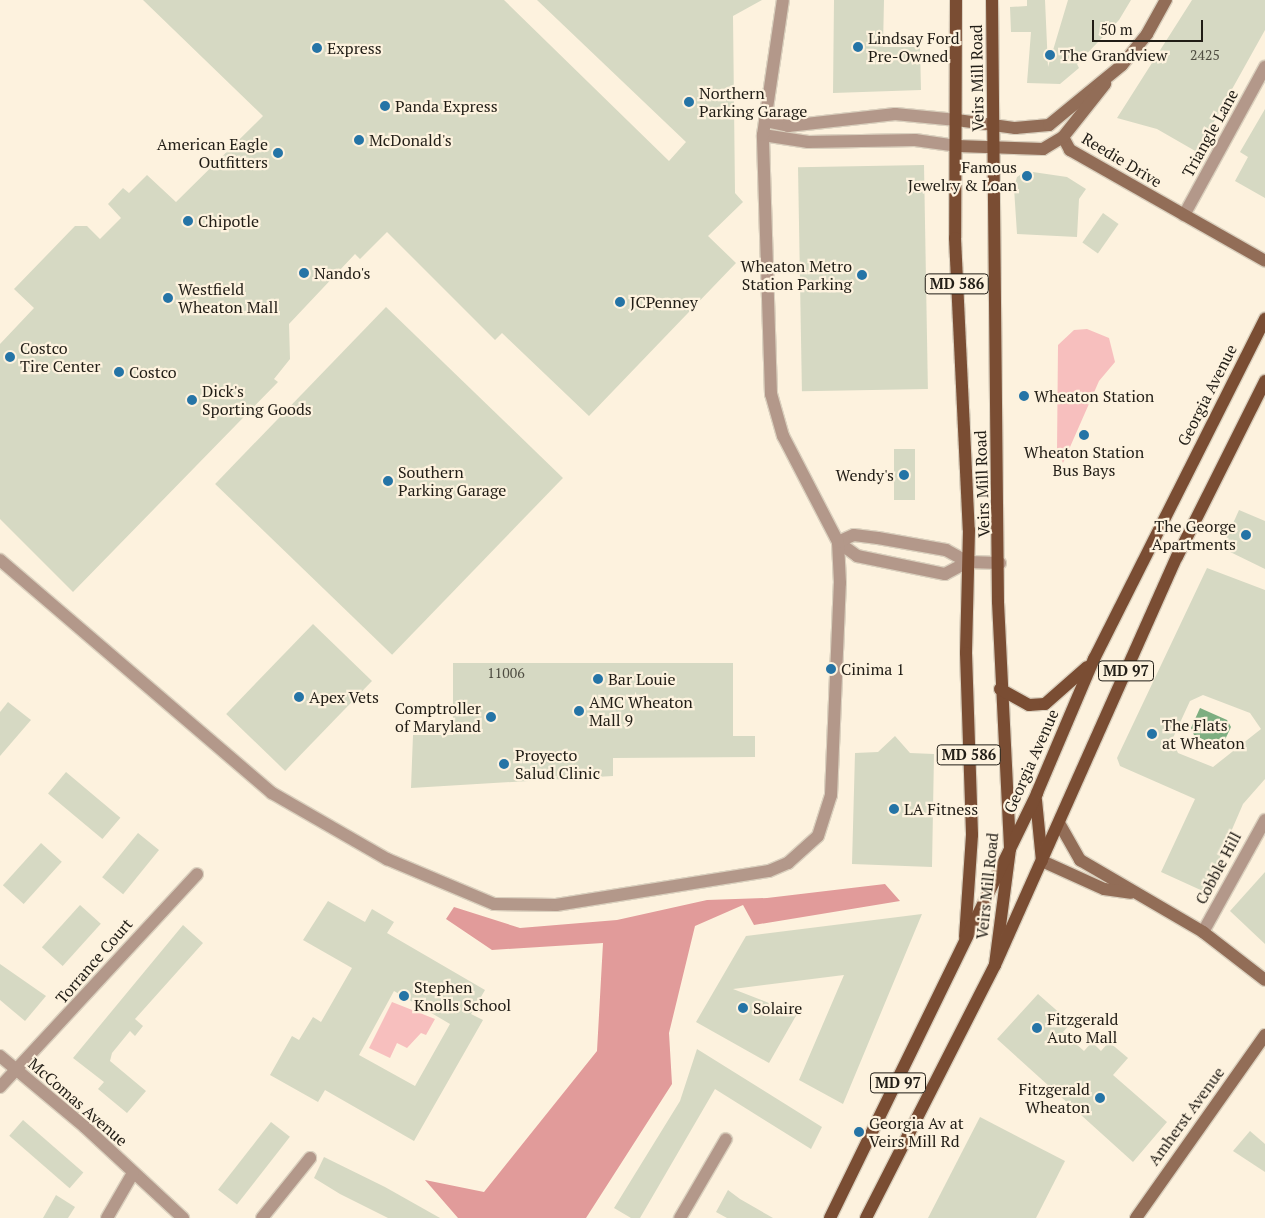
<!DOCTYPE html>
<style>
body{margin:0}
#map{position:relative;width:1265px;height:1218px;overflow:hidden;background:#fdf2de;font-family:"PT Serif",serif}
div>[style]{position:absolute}
.green>*{inset:0;background:#f7bfbe}
.forest>*{inset:0;background:#e19b9a}
.water>*{inset:0;background:#7dae80}
.building>*{inset:0;background:#d6d9c3;transform-origin:0 0}
.roads{filter:drop-shadow(1px 0 #dad0be) drop-shadow(-1px 0 #dad0be) drop-shadow(0 1px #dad0be) drop-shadow(0 -1px #dad0be)}
.street>*{height:12px;margin:-6px;padding:0 6px;transform-origin:6px;border-radius:6px;background:#b3988a}
.secondary>*{height:12px;margin:-6px;padding:0 6px;transform-origin:6px;border-radius:6px;background:#926d57}
.primary>*{height:12px;margin:-6px;padding:0 6px;transform-origin:6px;border-radius:6px;background:#7a4d33}
.dots>*{width:14px;height:14px;translate:-50% -50%;box-sizing:border-box;border:2px solid #fdf2de;border-radius:50%}
span{translate:-50% -50%;white-space:nowrap;text-align:center;line-height:1.15;-webkit-text-stroke:4.5px #fdf2de;paint-order:stroke}
.number-label{font-size:14px;color:#4e4c41}
.number-label span{-webkit-text-stroke-width:0}
.shield-label span{padding:1px 4px;background:#fdf2de;border:1px solid;border-radius:4px;-webkit-text-stroke-width:0}
.shield-label{font-size:15px;color:#211d16;font-weight:700}
.poi-label{font-size:16px;color:#211d16}
.left{translate:0 -50%;text-align:left}
.right{translate:-100% -50%;text-align:right}
.street-label{font-size:16px;color:#211d16}
.scale{position:absolute;left:1092px;top:20px;width:111px;height:22px;box-sizing:border-box;border:2px solid #211d16;border-top:0;padding-left:6px;font-size:15px;line-height:18px;white-space:nowrap;color:#211d16;-webkit-text-stroke:4px #fdf2de;paint-order:stroke}
</style>
<div id="map">
<div class="green">
<i style="clip-path:polygon(1087px 329px,1109px 338px,1115px 362px,1099px 381px,1063px 463px,1057px 450px,1058px 345px,1074px 330px)"></i>
<i style="clip-path:polygon(392px 1002px,435px 1019px,426px 1035px,421px 1033px,407px 1048px,397px 1043px,390px 1058px,369px 1048px)"></i>
</div>
<div class="forest">
<i style="clip-path:polygon(885px 884px,900px 901px,754px 925px,743px 905px,695px 926px,669px 1033px,672px 1084px,586px 1218px,458px 1218px,425px 1180px,484px 1192px,597px 1051px,603px 943px,492px 950px,446px 919px,454px 907px,520px 928px,617px 920px,707px 900px,767px 898px)"></i>
</div>
<div class="water">
<i style="clip-path:polygon(1200px 708px,1227px 720px,1231px 727px,1221px 748px,1194px 735px,1191px 728px)"></i>
</div>
<div class="building">
<i style="clip-path:polygon(143px 0,504px 0,669px 161px,686px 142px,537px 0,762px 0,733px 16px,735px 193px,743px 202px,708px 236px,736px 263px,589px 416px,502px 333px,495px 340px,387px 232px,360px 259px,355px 254px,289px 324px,290px 359px,274px 379px,278px 382px,73px 592px,0 519px,0 344px,34px 308px,14px 289px,75px 226px,87px 226px,100px 239px,121px 218px,108px 204px,123px 188px,129px 193px,147px 175px,176px 202px,263px 116px)"></i>
<i style="clip-path:polygon(834px 0,884px 0,883px 47px,920px 47px,921px 90px,833px 93px)"></i>
<i style="clip-path:polygon(1027px 0,1045px 0,1048px 67px,1068px 0,1131px 0,1119px 20px,1077px 64px,1079px 68px,1060px 84px,1027px 83px,1031px 32px,1011px 32px,1010px 7px,1027px 6px)"></i>
<i style="clip-path:polygon(1192px 0,1265px 0,1265px 30px,1197px 152px,1157px 129px,1117px 118px)"></i>
<i style="clip-path:polygon(1265px 109px,1265px 198px,1235px 181px,1248px 157px,1240px 152px)"></i>
<i style="left:924px;top:165px;width:224px;height:126px;rotate:89deg"></i>
<i style="clip-path:polygon(1026px 171px,1067px 177px,1086px 189px,1079px 199px,1077px 237px,1017px 234px,1014px 188px,1017px 177px)"></i>
<i style="left:1103px;top:213px;width:19px;height:36px;rotate:35deg"></i>
<i style="left:386px;top:307px;width:246px;height:246px;rotate:44deg"></i>
<i style="left:894px;top:449px;width:21px;height:51px"></i>
<i style="clip-path:polygon(1239px 510px,1265px 521px,1265px 569px,1222px 548px)"></i>
<i style="clip-path:polygon(evenodd,1207px 568px,1265px 590px,1265px 779px,1243px 804px,1205px 892px,1161px 872px,1195px 799px,1120px 766px,1117px 758px,1207px 568px,1203px 695px,1250px 713px,1261px 729px,1213px 767px,1178px 753px,1172px 740px,1190px 701px,1203px 695px)"></i>
<i style="left:313px;top:624px;width:82px;height:125px;rotate:44deg"></i>
<i style="clip-path:polygon(453px 663px,733px 663px,733px 736px,755px 736px,755px 757px,613px 758px,613px 776px,411px 788px,413px 735px,453px 735px)"></i>
<i style="clip-path:polygon(8px 702px,31px 720px,0 756px,0 712px)"></i>
<i style="clip-path:polygon(895px 736px,910px 753px,934px 754px,932px 867px,852px 864px,855px 753px,878px 752px)"></i>
<i style="left:66px;top:772px;width:71px;height:28px;rotate:40deg"></i>
<i style="left:138px;top:833px;width:27px;height:57px;rotate:39deg"></i>
<i style="left:41px;top:843px;width:28px;height:57px;rotate:42deg"></i>
<i style="clip-path:polygon(1265px 872px,1265px 944px,1230px 911px)"></i>
<i style="clip-path:polygon(evenodd,328px 901px,365px 922px,372px 909px,394px 922px,387px 933px,485px 990px,471px 1014px,483px 1020px,414px 1141px,325px 1090px,318px 1102px,270px 1075px,292px 1036px,299px 1040px,313px 1017px,321px 1022px,352px 968px,303px 940px,328px 901px,394px 991px,450px 1024px,415px 1086px,359px 1055px,394px 991px)"></i>
<i style="left:80px;top:905px;width:28px;height:57px;rotate:42deg"></i>
<i style="clip-path:polygon(922px 914px,843px 1104px,799px 1080px,844px 975px,733px 989px,797px 1014px,769px 1063px,696px 1022px,746px 936px)"></i>
<i style="clip-path:polygon(183px 925px,203px 943px,135px 1019px,143px 1026px,135px 1036px,130px 1031px,112px 1053px,110px 1061px,146px 1091px,127px 1113px,98px 1089px,104px 1082px,73px 1058px)"></i>
<i style="clip-path:polygon(0 964px,46px 996px,25px 1021px,0 1000px)"></i>
<i style="clip-path:polygon(1038px 994px,1071px 1023px,1063px 1032px,1084px 1051px,1092px 1042px,1101px 1051px,1109px 1042px,1128px 1058px,1113px 1075px,1167px 1122px,1133px 1162px,997px 1039px)"></i>
<i style="clip-path:polygon(697px 1049px,822px 1127px,811px 1149px,715px 1089px,640px 1218px,631px 1218px,614px 1208px,680px 1101px)"></i>
<i style="clip-path:polygon(980px 1117px,1065px 1161px,1036px 1218px,928px 1218px)"></i>
<i style="left:23px;top:1120px;width:80px;height:21px;rotate:41deg"></i>
<i style="left:271px;top:1122px;width:24px;height:86px;rotate:38deg"></i>
<i style="clip-path:polygon(1250px 1131px,1265px 1144px,1265px 1172px,1233px 1151px)"></i>
<i style="clip-path:polygon(324px 1157px,385px 1187px,440px 1218px,388px 1218px,340px 1194px,314px 1178px)"></i>
<i style="clip-path:polygon(728px 1190px,740px 1199px,773px 1218px,727px 1218px,716px 1212px)"></i>
<i style="clip-path:polygon(56px 1195px,75px 1207px,68px 1218px,43px 1218px)"></i>
</div>
<div class="roads">
<div class="street">
<i style="left:765px;top:121px;width:24px;rotate:12deg"></i>
<i style="left:788px;top:126px;width:108px;rotate:-6.4deg"></i>
<i style="left:895px;top:114px;width:62px;rotate:5.5deg"></i>
<i style="left:763px;top:135px;width:46px;rotate:8.8deg"></i>
<i style="left:808px;top:142px;width:107px;rotate:-1.1deg"></i>
<i style="left:915px;top:140px;width:42px;rotate:8.1deg"></i>
<i style="left:1184px;top:215px;width:169px;rotate:-61.3deg"></i>
<i style="left:838px;top:542px;width:24px;rotate:36deg"></i>
<i style="left:857px;top:556px;width:90px;rotate:11.6deg"></i>
<i style="left:945px;top:574px;width:26px;rotate:-28deg"></i>
<i style="left:968px;top:562px;width:32px;rotate:2deg"></i>
<i style="left:838px;top:542px;width:17px;rotate:-24deg"></i>
<i style="left:854px;top:535px;width:24px;rotate:7deg"></i>
<i style="left:878px;top:538px;width:69px;rotate:10deg"></i>
<i style="left:946px;top:550px;width:25px;rotate:29deg"></i>
<i style="left:0;top:560px;width:358px;rotate:40.6deg"></i>
<i style="left:272px;top:793px;width:133px;rotate:29.9deg"></i>
<i style="left:387px;top:859px;width:116px;rotate:22.8deg"></i>
<i style="left:494px;top:904px;width:62px;rotate:0.9deg"></i>
<i style="left:556px;top:905px;width:216px;rotate:-9.1deg"></i>
<i style="left:769px;top:871px;width:21px;rotate:-23deg"></i>
<i style="left:788px;top:863px;width:40px;rotate:-42deg"></i>
<i style="left:818px;top:836px;width:43px;rotate:-72.4deg"></i>
<i style="left:831px;top:795px;width:212px;rotate:-87.6deg"></i>
<i style="left:840px;top:583px;width:41px;rotate:-92.8deg"></i>
<i style="left:838px;top:542px;width:119px;rotate:-117.4deg"></i>
<i style="left:783px;top:436px;width:44px;rotate:-105.9deg"></i>
<i style="left:771px;top:394px;width:259px;rotate:-91.8deg"></i>
<i style="left:763px;top:135px;width:136px;rotate:-81.6deg"></i>
<i style="left:1203px;top:932px;width:128px;rotate:-61deg"></i>
<i style="left:0;top:1056px;width:111px;rotate:39.9deg"></i>
<i style="left:85px;top:1127px;width:134px;rotate:42.9deg"></i>
<i style="left:0;top:1087px;width:290px;rotate:-47.2deg"></i>
<i style="left:107px;top:1218px;width:52px;rotate:-60deg"></i>
<i style="left:262px;top:1218px;width:77px;rotate:-51.3deg"></i>
<i style="left:680px;top:1218px;width:91px;rotate:-59.8deg"></i>
</div>
<div class="secondary">
<i style="left:957px;top:120px;width:59px;rotate:7.9deg"></i>
<i style="left:1015px;top:128px;width:34px;rotate:-5deg"></i>
<i style="left:1049px;top:125px;width:94px;rotate:-39.4deg"></i>
<i style="left:1122px;top:65px;width:40px;rotate:-51deg"></i>
<i style="left:1147px;top:34px;width:39px;rotate:-61deg"></i>
<i style="left:1063px;top:137px;width:15px;rotate:62deg"></i>
<i style="left:1070px;top:150px;width:224px;rotate:29.6deg"></i>
<i style="left:957px;top:146px;width:86px;rotate:2deg"></i>
<i style="left:1043px;top:149px;width:23px;rotate:-31deg"></i>
<i style="left:1063px;top:137px;width:68px;rotate:-51.6deg"></i>
<i style="left:1059px;top:823px;width:43px;rotate:60.4deg"></i>
<i style="left:1080px;top:860px;width:143px;rotate:30.3deg"></i>
<i style="left:1203px;top:932px;width:78px;rotate:37.7deg"></i>
<i style="left:1042px;top:861px;width:68px;rotate:24.3deg"></i>
<i style="left:1104px;top:889px;width:27px;rotate:8deg"></i>
<i style="left:1136px;top:1218px;width:224px;rotate:-54.8deg"></i>
</div>
<div class="primary">
<i style="left:956px;top:0;width:238px;rotate:90.2deg"></i>
<i style="left:955px;top:238px;width:292px;rotate:87.3deg"></i>
<i style="left:969px;top:530px;width:123px;rotate:91.4deg"></i>
<i style="left:966px;top:653px;width:182px;rotate:88.1deg"></i>
<i style="left:972px;top:835px;width:102px;rotate:93.9deg"></i>
<i style="left:992px;top:0;width:602px;rotate:89.43deg"></i>
<i style="left:998px;top:602px;width:247px;rotate:87.2deg"></i>
<i style="left:1010px;top:849px;width:117px;rotate:97.4deg"></i>
<i style="left:1000px;top:689px;width:33px;rotate:29deg"></i>
<i style="left:1029px;top:705px;width:16px;rotate:-4deg"></i>
<i style="left:1045px;top:704px;width:56px;rotate:-41.4deg"></i>
<i style="left:1036px;top:800px;width:61px;rotate:84.4deg"></i>
<i style="left:830px;top:1218px;width:473px;rotate:-64deg"></i>
<i style="left:1037px;top:793px;width:146px;rotate:-67deg"></i>
<i style="left:1094px;top:659px;width:381px;rotate:-63.3deg"></i>
<i style="left:866px;top:1218px;width:284px;rotate:-63deg"></i>
<i style="left:995px;top:965px;width:447px;rotate:-66deg"></i>
<i style="left:1177px;top:557px;width:197px;rotate:-63.4deg"></i>
</div>
</div>
<div class="dots">
<i style="left:858px;top:47px;background:#2574a6"></i>
<i style="left:317px;top:48px;background:#2574a6"></i>
<i style="left:1050px;top:55px;background:#2574a6"></i>
<i style="left:689px;top:102px;background:#2574a6"></i>
<i style="left:385px;top:106px;background:#2574a6"></i>
<i style="left:359px;top:140px;background:#2574a6"></i>
<i style="left:278px;top:153px;background:#2574a6"></i>
<i style="left:1027px;top:176px;background:#2574a6"></i>
<i style="left:188px;top:221px;background:#2574a6"></i>
<i style="left:304px;top:273px;background:#2574a6"></i>
<i style="left:862px;top:275px;background:#2574a6"></i>
<i style="left:168px;top:298px;background:#2574a6"></i>
<i style="left:620px;top:302px;background:#2574a6"></i>
<i style="left:10px;top:357px;background:#2574a6"></i>
<i style="left:119px;top:372px;background:#2574a6"></i>
<i style="left:1024px;top:396px;background:#2574a6"></i>
<i style="left:192px;top:400px;background:#2574a6"></i>
<i style="left:1084px;top:435px;background:#2574a6"></i>
<i style="left:904px;top:475px;background:#2574a6"></i>
<i style="left:388px;top:481px;background:#2574a6"></i>
<i style="left:1246px;top:535px;background:#2574a6"></i>
<i style="left:831px;top:669px;background:#2574a6"></i>
<i style="left:598px;top:679px;background:#2574a6"></i>
<i style="left:299px;top:697px;background:#2574a6"></i>
<i style="left:579px;top:711px;background:#2574a6"></i>
<i style="left:491px;top:717px;background:#2574a6"></i>
<i style="left:1152px;top:734px;background:#2574a6"></i>
<i style="left:504px;top:764px;background:#2574a6"></i>
<i style="left:894px;top:809px;background:#2574a6"></i>
<i style="left:404px;top:996px;background:#2574a6"></i>
<i style="left:743px;top:1008px;background:#2574a6"></i>
<i style="left:1037px;top:1028px;background:#2574a6"></i>
<i style="left:1100px;top:1098px;background:#2574a6"></i>
<i style="left:859px;top:1132px;background:#2574a6"></i>
</div>
<div class="number-label">
<span style="left:1205px;top:55px">2425</span>
<span style="left:506px;top:673px">11006</span>
</div>
<div class="shield-label">
<span style="left:957px;top:284px">MD 586</span>
<span style="left:1126px;top:671px">MD 97</span>
<span style="left:969px;top:755px">MD 586</span>
<span style="left:898px;top:1083px">MD 97</span>
</div>
<div class="poi-label">
<span class="left" style="left:868px;top:47px">Lindsay Ford<br>Pre-Owned</span>
<span class="left" style="left:327px;top:48px">Express</span>
<span class="left" style="left:1060px;top:55px">The Grandview</span>
<span class="left" style="left:699px;top:102px">Northern<br>Parking Garage</span>
<span class="left" style="left:395px;top:106px">Panda Express</span>
<span class="left" style="left:369px;top:140px">McDonald's</span>
<span class="right" style="left:268px;top:153px">American Eagle<br>Outfitters</span>
<span class="right" style="left:1017px;top:176px">Famous<br>Jewelry &amp; Loan</span>
<span class="left" style="left:198px;top:221px">Chipotle</span>
<span class="right" style="left:852px;top:275px">Wheaton Metro<br>Station Parking</span>
<span class="left" style="left:314px;top:273px">Nando's</span>
<span class="left" style="left:178px;top:298px">Westfield<br>Wheaton Mall</span>
<span class="left" style="left:630px;top:302px">JCPenney</span>
<span class="left" style="left:20px;top:357px">Costco<br>Tire Center</span>
<span class="left" style="left:129px;top:372px">Costco</span>
<span class="left" style="left:202px;top:400px">Dick's<br>Sporting Goods</span>
<span class="left" style="left:1034px;top:396px">Wheaton Station</span>
<span style="left:1084px;top:461px">Wheaton Station<br>Bus Bays</span>
<span class="left" style="left:398px;top:481px">Southern<br>Parking Garage</span>
<span class="right" style="left:894px;top:475px">Wendy's</span>
<span class="right" style="left:1236px;top:535px">The George<br>Apartments</span>
<span class="left" style="left:841px;top:669px">Cinima 1</span>
<span class="left" style="left:608px;top:679px">Bar Louie</span>
<span class="left" style="left:309px;top:697px">Apex Vets</span>
<span class="left" style="left:589px;top:711px">AMC Wheaton<br>Mall 9</span>
<span class="right" style="left:481px;top:717px">Comptroller<br>of Maryland</span>
<span class="left" style="left:1162px;top:734px">The Flats<br>at Wheaton</span>
<span class="left" style="left:515px;top:764px">Proyecto<br>Salud Clinic</span>
<span class="left" style="left:904px;top:809px">LA Fitness</span>
<span class="left" style="left:414px;top:996px">Stephen<br>Knolls School</span>
<span class="left" style="left:753px;top:1008px">Solaire</span>
<span class="left" style="left:1047px;top:1028px">Fitzgerald<br>Auto Mall</span>
<span class="right" style="left:1090px;top:1098px">Fitzgerald<br>Wheaton</span>
<span class="left" style="left:869px;top:1132px">Georgia Av at<br>Veirs Mill Rd</span>
</div>
<div class="street-label">
<span style="left:977px;top:78px;rotate:-91deg">Veirs Mill Road</span>
<span style="left:1210px;top:133px;rotate:-61deg">Triangle Lane</span>
<span style="left:1122px;top:160px;rotate:31deg">Reedie Drive</span>
<span style="left:1207px;top:395px;rotate:-63deg">Georgia Avenue</span>
<span style="left:982px;top:484px;rotate:-92deg">Veirs Mill Road</span>
<span style="left:1031px;top:761px;rotate:-66deg">Georgia Avenue</span>
<span style="left:1218px;top:868px;rotate:-62deg">Cobble Hill</span>
<span style="left:987px;top:886px;rotate:-84deg">Veirs Mill Road</span>
<span style="left:94px;top:961px;rotate:-49deg">Torrance Court</span>
<span style="left:78px;top:1102px;rotate:41deg">McComas Avenue</span>
<span style="left:1186px;top:1116px;rotate:-54deg">Amherst Avenue</span>
</div>
<div class="scale">50 m</div>
</div>
